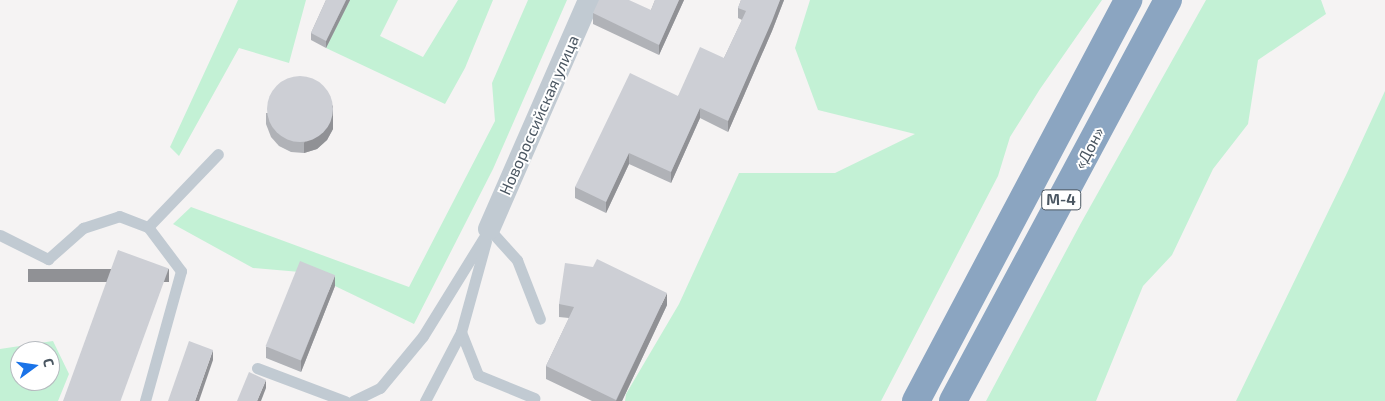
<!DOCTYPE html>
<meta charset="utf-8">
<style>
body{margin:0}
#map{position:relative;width:1385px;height:401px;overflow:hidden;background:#f5f3f3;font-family:"Exo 2",sans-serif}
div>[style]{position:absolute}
.green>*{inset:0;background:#c3f1d5}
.lane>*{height:11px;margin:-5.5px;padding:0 5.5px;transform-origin:5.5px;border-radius:5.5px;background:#c1cad2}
.street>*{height:22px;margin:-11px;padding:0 11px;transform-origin:11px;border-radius:11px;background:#c1cad2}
.highway>*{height:28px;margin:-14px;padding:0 14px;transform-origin:14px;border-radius:14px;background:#8ba5c1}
.wall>*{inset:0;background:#b0b2b7}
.shaded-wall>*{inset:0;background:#909195;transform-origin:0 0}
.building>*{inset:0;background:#cdcfd5;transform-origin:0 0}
.round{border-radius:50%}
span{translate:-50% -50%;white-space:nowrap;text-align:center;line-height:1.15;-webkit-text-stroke:4px #fff;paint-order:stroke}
.shield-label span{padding:1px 4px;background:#fff;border:1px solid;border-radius:4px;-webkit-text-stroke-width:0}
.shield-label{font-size:15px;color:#4a5661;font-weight:700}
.street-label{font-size:16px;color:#4a5661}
.north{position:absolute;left:10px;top:341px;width:50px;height:50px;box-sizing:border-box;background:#fff;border:1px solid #b7bbc0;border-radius:50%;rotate:76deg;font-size:14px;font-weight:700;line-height:20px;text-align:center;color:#4a5661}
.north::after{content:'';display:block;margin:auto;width:18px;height:22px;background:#1a73e8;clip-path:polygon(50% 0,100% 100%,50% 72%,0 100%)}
</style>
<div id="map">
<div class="green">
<i style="clip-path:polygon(238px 0,306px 0,289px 63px,239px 48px,179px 156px,170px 147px)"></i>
<i style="clip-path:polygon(349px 0,398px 0,380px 36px,423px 57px,458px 0,493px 0,465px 68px,445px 104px,326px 48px)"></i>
<i style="clip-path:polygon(528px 0,567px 0,493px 169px,414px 324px,335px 286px,300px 272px,253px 268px,173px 224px,191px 207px,409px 287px,495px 121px,492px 83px)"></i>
<i style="clip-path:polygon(810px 0,1102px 0,1040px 89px,1010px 137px,998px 176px,881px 401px,625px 401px,626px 394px,679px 304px,739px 173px,835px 173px,915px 134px,818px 110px,795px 48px)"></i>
<i style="clip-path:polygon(1206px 0,1321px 0,1326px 14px,1258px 60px,1248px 124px,1213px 169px,1172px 255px,1143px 286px,1096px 401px,986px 401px,1081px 223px)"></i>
<i style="clip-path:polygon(1385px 91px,1385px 401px,1236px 401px,1347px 173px)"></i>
<i style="clip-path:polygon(evenodd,53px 341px,69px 374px,58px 401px,0 401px,0 349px,53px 341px,20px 351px,50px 351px,50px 381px,20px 381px,20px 351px)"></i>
</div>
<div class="lane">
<i style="left:148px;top:227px;width:101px;rotate:-46.2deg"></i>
<i style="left:489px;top:229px;width:42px;rotate:47.9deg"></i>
<i style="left:517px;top:260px;width:63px;rotate:68.7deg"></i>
<i style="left:0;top:235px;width:54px;rotate:26.6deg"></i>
<i style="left:48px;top:259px;width:47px;rotate:-41.5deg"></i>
<i style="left:83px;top:228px;width:38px;rotate:-18deg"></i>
<i style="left:119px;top:216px;width:31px;rotate:21deg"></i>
<i style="left:148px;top:227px;width:55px;rotate:53.1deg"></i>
<i style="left:181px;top:271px;width:135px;rotate:105.5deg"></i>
<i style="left:461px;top:332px;width:46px;rotate:68.4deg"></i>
<i style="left:478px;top:375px;width:61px;rotate:22.3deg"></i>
<i style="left:257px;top:368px;width:94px;rotate:20.6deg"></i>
<i style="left:353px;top:401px;width:30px;rotate:-26deg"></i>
<i style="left:380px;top:388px;width:67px;rotate:-50.4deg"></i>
<i style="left:423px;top:336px;width:126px;rotate:-58.3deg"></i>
<i style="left:425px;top:401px;width:78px;rotate:-62.4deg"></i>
<i style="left:461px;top:332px;width:94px;rotate:-74.6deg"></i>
</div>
<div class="street">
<i style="left:489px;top:229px;width:250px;rotate:-66.4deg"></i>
</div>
<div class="highway">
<i style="left:916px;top:401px;width:454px;rotate:-62.1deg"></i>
<i style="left:953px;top:401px;width:455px;rotate:-61.8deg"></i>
</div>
<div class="wall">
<i style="clip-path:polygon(326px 0,350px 0,326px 48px,311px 40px,311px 33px)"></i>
<i style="clip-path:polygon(655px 0,684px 0,659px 55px,593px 24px,593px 13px,651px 10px)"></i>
<i style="clip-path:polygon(741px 0,784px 0,772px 31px,728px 132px,700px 118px,671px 183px,629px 164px,606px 213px,575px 198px,575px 187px,678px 96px,724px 58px,742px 20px,738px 18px,738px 8px)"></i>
<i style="clip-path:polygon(266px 113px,333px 115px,333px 129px,327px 140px,317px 149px,304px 153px,291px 152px,279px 146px,271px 137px,266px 124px)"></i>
<i style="clip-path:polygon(335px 286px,301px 372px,266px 358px,266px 347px)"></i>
<i style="clip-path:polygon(559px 304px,667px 305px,622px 401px,592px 401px,546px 379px,546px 366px,569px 318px,559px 317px)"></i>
</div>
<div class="shaded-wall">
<i style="clip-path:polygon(346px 0,350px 0,326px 48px,326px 41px)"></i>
<i style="clip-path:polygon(679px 0,684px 0,659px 55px,659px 45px)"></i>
<i style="clip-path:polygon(780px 0,784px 0,772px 31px,728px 132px,728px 121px)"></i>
<i style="clip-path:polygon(333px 105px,333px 129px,327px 140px,317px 149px,304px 153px,304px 143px)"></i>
<i style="clip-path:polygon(700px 108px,700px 118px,671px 183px,671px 172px)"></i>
<i style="clip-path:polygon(629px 153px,629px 164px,606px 213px,606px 202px)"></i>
<i style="left:169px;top:269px;width:13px;height:141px;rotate:90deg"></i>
<i style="clip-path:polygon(335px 275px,335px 286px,301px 372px,301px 361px)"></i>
<i style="clip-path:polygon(667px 293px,667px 305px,622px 401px,616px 401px)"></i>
<i style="clip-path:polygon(213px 350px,213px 360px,199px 401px,195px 401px)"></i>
<i style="clip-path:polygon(266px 380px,266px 388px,261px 401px,257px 401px)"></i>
</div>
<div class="building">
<i style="clip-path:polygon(326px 0,346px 0,326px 41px,311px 33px)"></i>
<i style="clip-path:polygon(599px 0,629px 0,651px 10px,655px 0,679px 0,659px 45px,593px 13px)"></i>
<i style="clip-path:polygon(741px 0,780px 0,772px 21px,728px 121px,700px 108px,671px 172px,629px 153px,606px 202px,575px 187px,630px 73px,678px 96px,700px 47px,724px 58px,746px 11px,738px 8px)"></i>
<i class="round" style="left:267px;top:76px;width:66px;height:66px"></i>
<i style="left:118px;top:250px;width:54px;height:161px;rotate:20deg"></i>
<i style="clip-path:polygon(597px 259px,667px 293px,616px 400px,546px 366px,574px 307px,559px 304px,565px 263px,593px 267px)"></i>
<i style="left:300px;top:261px;width:38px;height:92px;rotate:22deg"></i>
<i style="clip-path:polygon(189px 341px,213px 350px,195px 401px,168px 401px)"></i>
<i style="clip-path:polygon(249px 372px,266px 380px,257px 401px,237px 401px)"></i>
</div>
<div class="shield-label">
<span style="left:1061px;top:200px">М-4</span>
</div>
<div class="street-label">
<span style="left:539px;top:115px;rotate:-66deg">Новороссийская улица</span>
<span style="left:1089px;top:148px;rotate:-62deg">«Дон»</span>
</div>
<div class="north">С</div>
</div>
